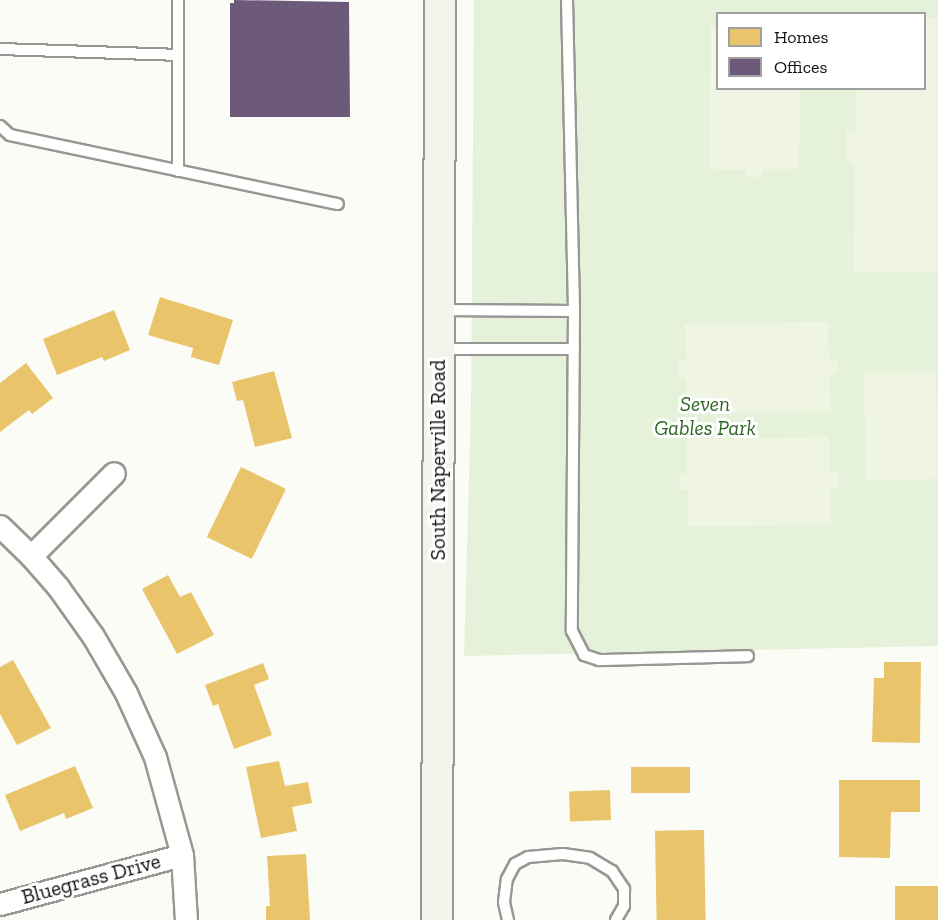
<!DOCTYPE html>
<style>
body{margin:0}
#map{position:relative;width:938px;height:920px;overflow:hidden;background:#fcfcf7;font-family:"Zilla Slab",serif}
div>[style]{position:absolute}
.green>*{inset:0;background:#e5f1d8}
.pitch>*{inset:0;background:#eff5e2;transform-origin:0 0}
.homes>*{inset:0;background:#e9c46a;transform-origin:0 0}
.offices>*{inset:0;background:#6d597a}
.roads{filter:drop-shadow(2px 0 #979795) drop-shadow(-2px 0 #979795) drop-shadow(0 2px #979795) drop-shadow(0 -2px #979795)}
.lane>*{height:10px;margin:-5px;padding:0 5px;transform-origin:5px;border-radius:5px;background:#fffffe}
.street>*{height:21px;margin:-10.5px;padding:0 10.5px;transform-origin:10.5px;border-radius:10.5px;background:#fffffe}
.secondary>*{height:30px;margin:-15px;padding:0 15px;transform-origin:15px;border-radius:15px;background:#f5f4ec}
span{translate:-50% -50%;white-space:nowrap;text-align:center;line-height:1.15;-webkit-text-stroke:6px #fff;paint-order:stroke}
.park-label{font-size:21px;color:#2e6624;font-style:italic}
.street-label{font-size:21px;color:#111}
.legend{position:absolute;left:716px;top:12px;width:210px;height:78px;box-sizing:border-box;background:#fff;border:2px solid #a0a0a0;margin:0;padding:8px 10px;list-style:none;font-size:18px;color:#111}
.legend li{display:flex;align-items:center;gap:12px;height:30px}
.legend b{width:30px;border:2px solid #a0a0a0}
</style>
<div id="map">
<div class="green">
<i style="clip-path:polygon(evenodd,474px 0,938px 0,938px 646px,464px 656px,471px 405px,474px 0,718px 14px,924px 14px,924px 88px,718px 88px,718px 14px)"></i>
</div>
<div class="pitch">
<i style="clip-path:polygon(925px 18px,938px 19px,938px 272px,853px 272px,855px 162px,846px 161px,846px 131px,855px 131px,856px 89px,924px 88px)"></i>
<i style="clip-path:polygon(710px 26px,717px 26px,718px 88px,800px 89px,799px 169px,762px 169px,761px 177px,746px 177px,745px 170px,709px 169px)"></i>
<i style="clip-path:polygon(828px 322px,829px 360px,837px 360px,837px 374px,829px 375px,830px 411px,687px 413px,686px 378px,679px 377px,678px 361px,686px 360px,685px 324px)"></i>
<i style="left:936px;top:372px;width:107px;height:72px;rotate:89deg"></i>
<i style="clip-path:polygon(829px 437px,829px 473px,839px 473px,839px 487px,830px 488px,831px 525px,688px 526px,688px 490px,680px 490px,680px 475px,687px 474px,687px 439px)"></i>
</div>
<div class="homes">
<i style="clip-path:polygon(160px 297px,233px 320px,219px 365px,191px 357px,193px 348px,148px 335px)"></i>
<i style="clip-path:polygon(114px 310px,130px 350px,104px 361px,102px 357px,57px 375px,43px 339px)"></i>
<i style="clip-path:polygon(26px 363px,53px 398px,32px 414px,29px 410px,0 432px,0 383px)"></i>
<i style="clip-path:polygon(274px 371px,292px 438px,255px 447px,243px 400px,237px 401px,232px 382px)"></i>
<i style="left:241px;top:467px;width:50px;height:78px;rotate:26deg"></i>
<i style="clip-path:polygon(168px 575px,180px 597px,191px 592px,214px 635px,177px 654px,142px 589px)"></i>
<i style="clip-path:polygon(13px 660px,51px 728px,17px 745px,0 714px,0 667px)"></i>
<i style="clip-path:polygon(884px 662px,921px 662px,920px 743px,872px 742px,874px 678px,884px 678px)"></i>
<i style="clip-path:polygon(263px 663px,269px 679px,254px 685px,272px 735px,234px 749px,218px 704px,213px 706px,205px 685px)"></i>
<i style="clip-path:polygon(279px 761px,285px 786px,308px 782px,312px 803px,292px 807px,297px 831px,261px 838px,246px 767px)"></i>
<i style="clip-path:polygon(75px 766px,93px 808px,66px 819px,64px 813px,20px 831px,5px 795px)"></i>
<i style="left:690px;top:767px;width:26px;height:59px;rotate:90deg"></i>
<i style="clip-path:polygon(839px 780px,920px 780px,920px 812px,891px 812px,890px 858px,839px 857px)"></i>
<i style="left:610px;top:790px;width:30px;height:41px;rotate:88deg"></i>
<i style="left:704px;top:830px;width:90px;height:49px;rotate:89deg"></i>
<i style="clip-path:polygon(306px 854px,310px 920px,266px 920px,266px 906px,270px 906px,267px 856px)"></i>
<i style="left:938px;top:886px;width:34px;height:43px;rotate:90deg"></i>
</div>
<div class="offices">
<i style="clip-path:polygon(234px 0,349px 2px,350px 117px,230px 117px,230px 3px,234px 3px)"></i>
</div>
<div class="roads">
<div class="lane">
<i style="left:178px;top:0;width:171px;rotate:90deg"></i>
<i style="left:567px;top:0;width:311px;rotate:88.7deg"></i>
<i style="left:574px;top:311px;width:320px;rotate:90.4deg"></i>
<i style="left:572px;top:631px;width:27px;rotate:63deg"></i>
<i style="left:584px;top:655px;width:16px;rotate:18deg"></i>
<i style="left:599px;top:660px;width:149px;rotate:-1.5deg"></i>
<i style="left:0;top:49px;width:178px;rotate:1.9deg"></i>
<i style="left:0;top:126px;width:13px;rotate:42deg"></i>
<i style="left:10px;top:135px;width:335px;rotate:11.9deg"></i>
<i style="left:442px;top:310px;width:132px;rotate:0.4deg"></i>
<i style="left:442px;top:349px;width:132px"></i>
<i style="left:508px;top:920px;width:18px;rotate:-103deg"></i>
<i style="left:504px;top:902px;width:23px;rotate:-83deg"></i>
<i style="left:507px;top:879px;width:17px;rotate:-62deg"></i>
<i style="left:515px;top:864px;width:15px;rotate:-28deg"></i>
<i style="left:528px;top:857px;width:35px;rotate:-5deg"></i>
<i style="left:563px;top:854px;width:27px;rotate:8deg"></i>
<i style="left:590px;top:858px;width:26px;rotate:31deg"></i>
<i style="left:612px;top:871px;width:22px;rotate:56deg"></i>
<i style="left:624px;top:889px;width:17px;rotate:90deg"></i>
<i style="left:624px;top:906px;width:16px;rotate:120deg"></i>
</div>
<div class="street">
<i style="left:0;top:526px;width:43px;rotate:44.1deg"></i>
<i style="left:31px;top:556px;width:41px;rotate:48.9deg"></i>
<i style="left:58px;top:587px;width:60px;rotate:54.5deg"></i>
<i style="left:93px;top:636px;width:66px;rotate:59.9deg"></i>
<i style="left:126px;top:693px;width:70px;rotate:65.6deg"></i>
<i style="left:155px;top:757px;width:102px;rotate:74.6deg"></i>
<i style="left:182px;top:855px;width:65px;rotate:86.5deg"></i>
<i style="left:31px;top:556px;width:117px;rotate:-45deg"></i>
<i style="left:0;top:904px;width:188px;rotate:-15.1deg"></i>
</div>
<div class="secondary">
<i style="left:437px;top:920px;width:920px;rotate:-89.81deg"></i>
</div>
</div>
<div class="park-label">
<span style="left:705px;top:416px">Seven<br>Gables Park</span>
</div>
<div class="street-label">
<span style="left:438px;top:460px;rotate:-90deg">South Naperville Road</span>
<span style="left:91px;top:879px;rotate:-15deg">Bluegrass Drive</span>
</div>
<ul class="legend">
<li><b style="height:16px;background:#e9c46a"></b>Homes</li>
<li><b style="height:16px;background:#6d597a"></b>Offices</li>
</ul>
</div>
